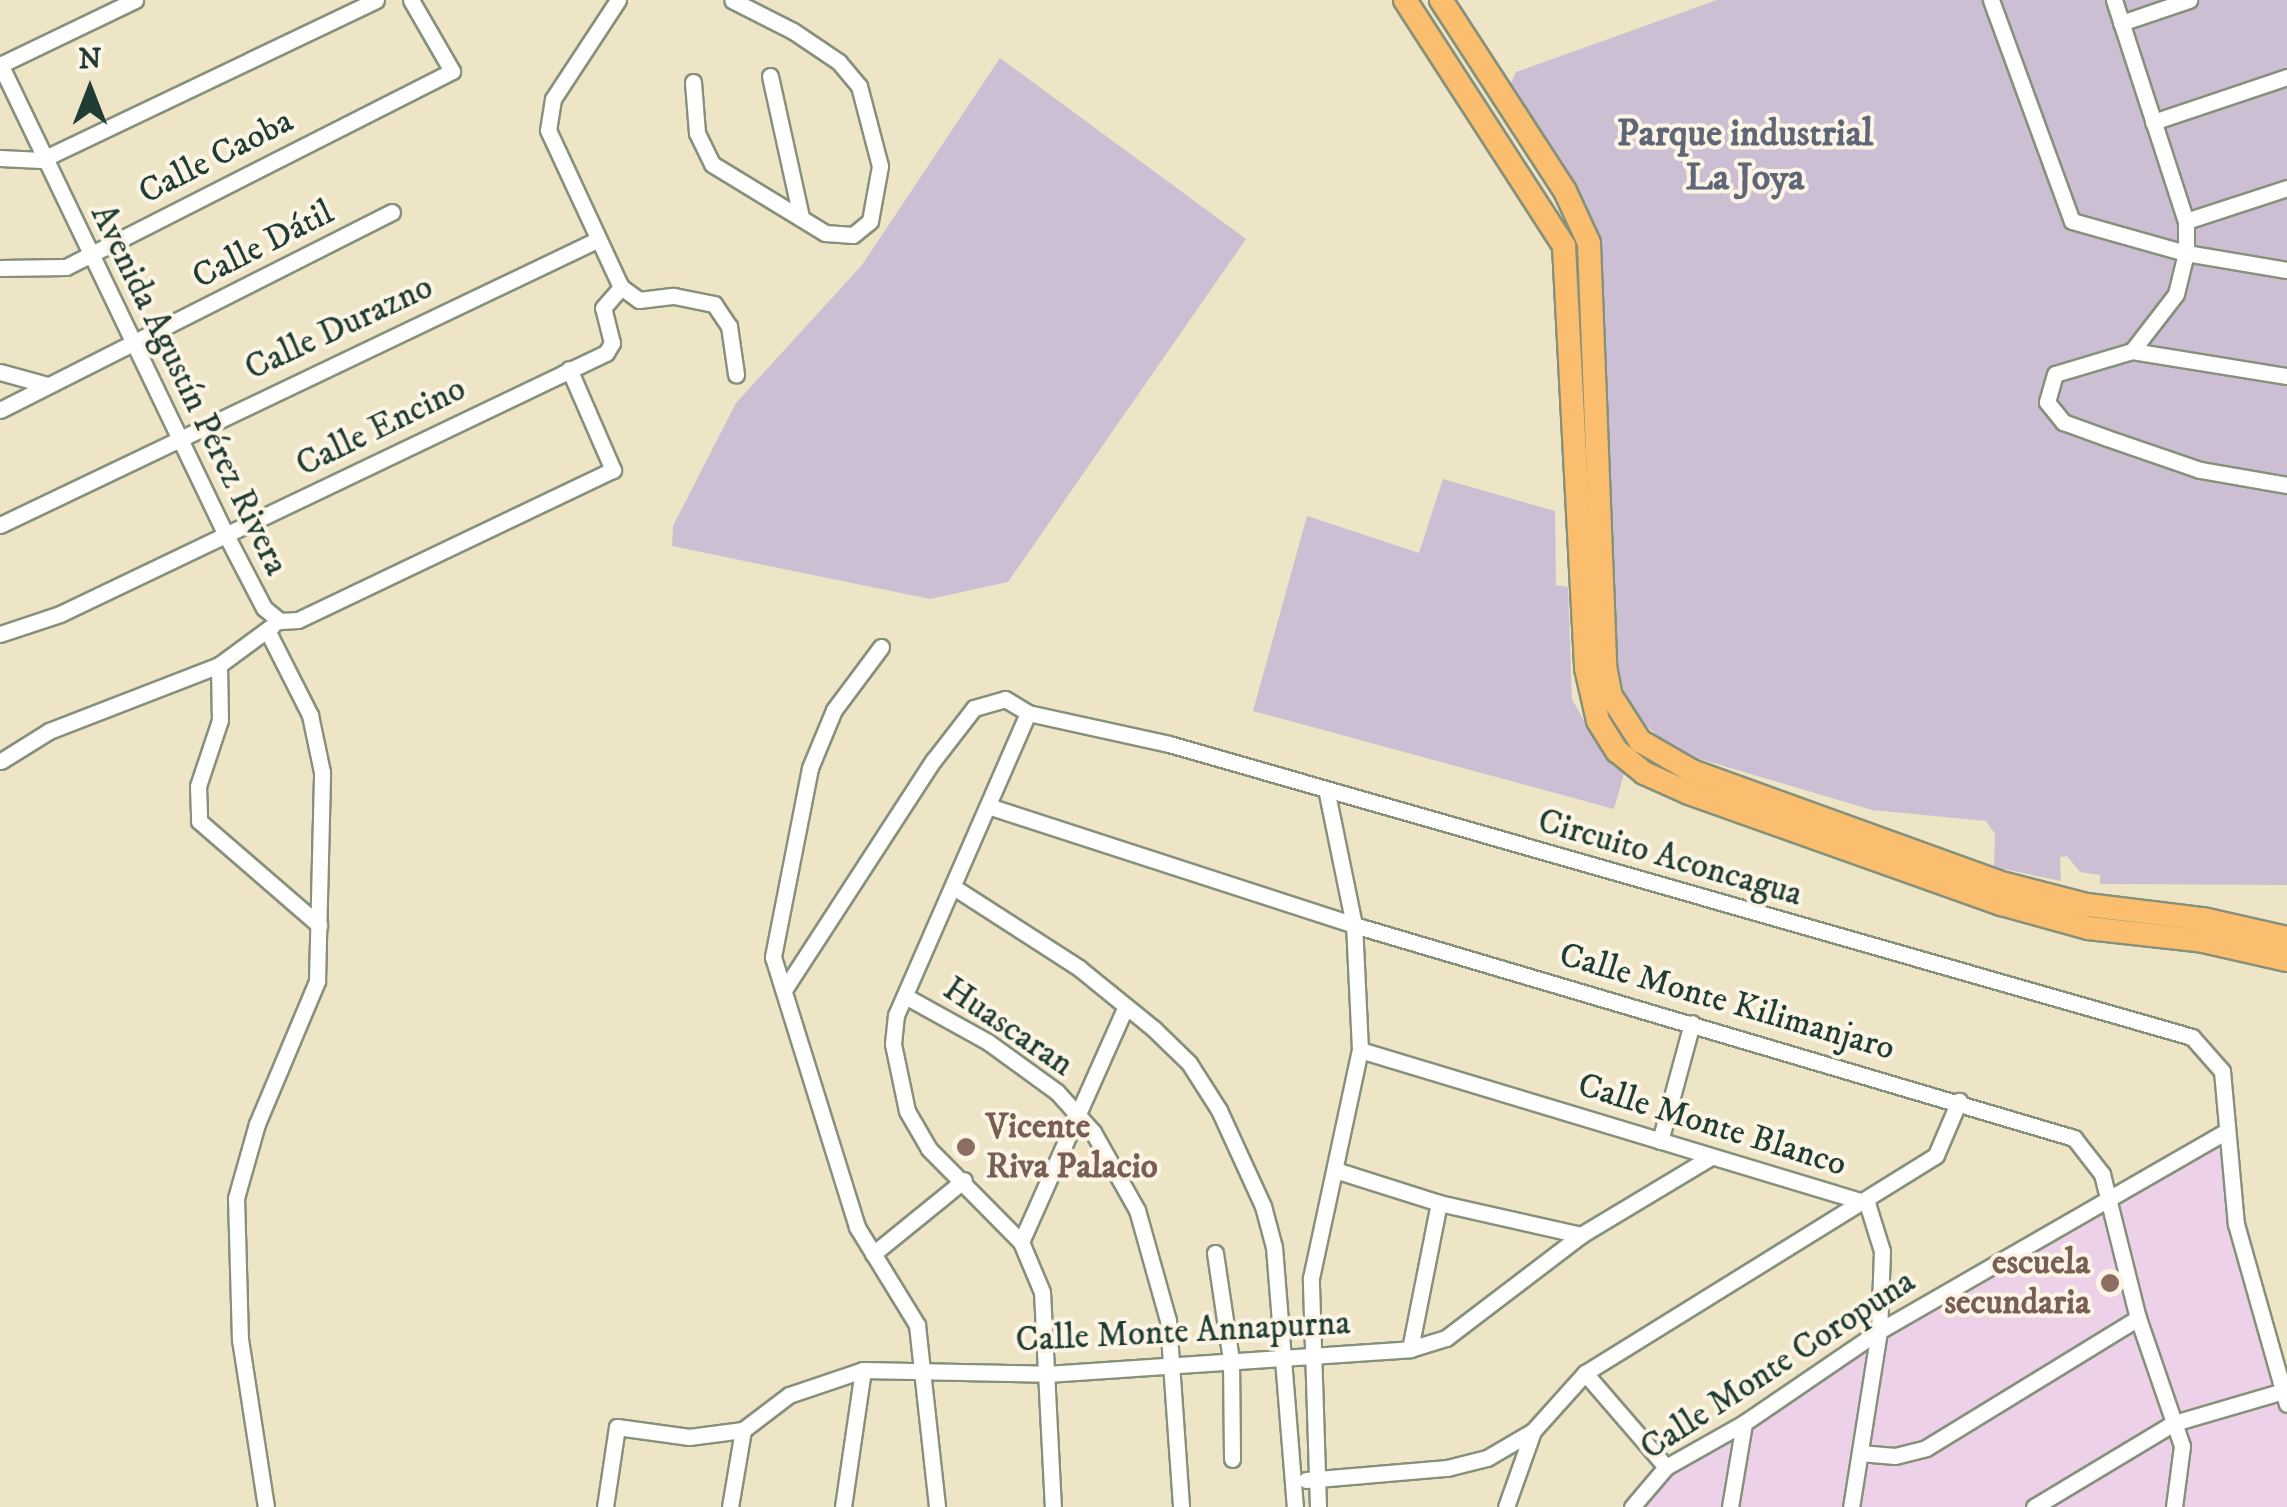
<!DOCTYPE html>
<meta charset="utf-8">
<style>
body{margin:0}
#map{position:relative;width:2287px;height:1507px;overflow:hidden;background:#ede5c5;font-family:"IM FELL DW Pica",serif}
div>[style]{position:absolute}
.built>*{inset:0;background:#edd1e9}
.industrial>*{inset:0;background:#ccbfd4}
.roads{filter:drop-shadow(2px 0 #86917c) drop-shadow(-2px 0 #86917c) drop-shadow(0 2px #86917c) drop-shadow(0 -2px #86917c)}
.street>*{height:15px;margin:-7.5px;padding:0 7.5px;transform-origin:7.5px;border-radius:7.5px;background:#fff}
.primary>*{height:22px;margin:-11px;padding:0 11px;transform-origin:11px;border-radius:11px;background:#fabe6e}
.dots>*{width:28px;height:28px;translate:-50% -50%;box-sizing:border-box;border:5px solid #fcf5e5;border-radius:50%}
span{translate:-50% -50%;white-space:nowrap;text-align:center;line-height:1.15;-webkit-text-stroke:8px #fcf5e5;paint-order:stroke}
.street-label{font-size:35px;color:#1f3d34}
.education-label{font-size:35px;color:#785e54;font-weight:700}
.left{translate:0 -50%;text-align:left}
.right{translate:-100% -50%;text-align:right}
.neighbourhood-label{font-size:38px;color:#5f6678;font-weight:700}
.north{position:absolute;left:40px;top:40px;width:100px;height:100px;-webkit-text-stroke:8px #fcf5e5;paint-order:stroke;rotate:0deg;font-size:28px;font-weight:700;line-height:40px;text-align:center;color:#1f3d34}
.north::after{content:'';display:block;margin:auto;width:35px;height:45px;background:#1f3d34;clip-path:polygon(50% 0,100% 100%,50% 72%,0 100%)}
</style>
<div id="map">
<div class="built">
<i style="clip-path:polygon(2225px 1132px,2287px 1385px,2287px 1507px,1632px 1507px,1642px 1492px,1879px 1331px)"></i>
</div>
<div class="industrial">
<i style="clip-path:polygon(1717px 0,2287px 0,2287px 885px,2100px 884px,2100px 875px,2080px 872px,2067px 856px,2060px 857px,2061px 881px,1994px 867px,1995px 834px,1986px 821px,1872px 810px,1690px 756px,1668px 746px,1630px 710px,1618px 670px,1600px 251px,1508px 89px,1516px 72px)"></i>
<i style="clip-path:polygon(1000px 58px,1246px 239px,1008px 582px,930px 599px,672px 546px,673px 526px,736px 403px,862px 265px)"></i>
<i style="clip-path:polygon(1443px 479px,1555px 511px,1556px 585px,1568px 587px,1572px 699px,1598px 746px,1625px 770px,1614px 809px,1253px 711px,1307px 516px,1419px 553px)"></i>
</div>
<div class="roads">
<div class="street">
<i style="left:618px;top:0;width:118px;rotate:123.3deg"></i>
<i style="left:553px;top:99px;width:31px;rotate:99deg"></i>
<i style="left:548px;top:130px;width:173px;rotate:65.1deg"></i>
<i style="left:621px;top:287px;width:22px;rotate:36deg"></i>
<i style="left:639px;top:300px;width:35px;rotate:-7deg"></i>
<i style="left:674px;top:296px;width:41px;rotate:11.3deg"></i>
<i style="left:714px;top:304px;width:27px;rotate:56deg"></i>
<i style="left:729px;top:326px;width:49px;rotate:81.7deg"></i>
<i style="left:1991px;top:0;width:235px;rotate:69.9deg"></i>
<i style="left:2072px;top:221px;width:118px;rotate:15.7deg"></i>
<i style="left:2186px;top:253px;width:102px;rotate:9.6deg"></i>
<i style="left:2114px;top:0;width:232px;rotate:72deg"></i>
<i style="left:2186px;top:221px;width:32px;rotate:90deg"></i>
<i style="left:2186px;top:253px;width:42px;rotate:103.7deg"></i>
<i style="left:2176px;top:294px;width:72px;rotate:127.7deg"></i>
<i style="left:2132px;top:351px;width:80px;rotate:163.4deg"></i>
<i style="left:2055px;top:374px;width:29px;rotate:106deg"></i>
<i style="left:2047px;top:402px;width:26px;rotate:51deg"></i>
<i style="left:2063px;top:422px;width:47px;rotate:20deg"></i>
<i style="left:2107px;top:438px;width:98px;rotate:19deg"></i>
<i style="left:2200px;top:470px;width:88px;rotate:9.8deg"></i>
<i style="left:2121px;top:23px;width:72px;rotate:-18.7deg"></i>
<i style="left:0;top:64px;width:522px;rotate:64.37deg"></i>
<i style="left:226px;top:535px;width:82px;rotate:62.5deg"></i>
<i style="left:264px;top:608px;width:21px;rotate:39deg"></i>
<i style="left:280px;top:621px;width:18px;rotate:-3deg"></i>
<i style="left:298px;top:620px;width:349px;rotate:-25.5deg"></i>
<i style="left:613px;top:470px;width:110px;rotate:-113.5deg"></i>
<i style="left:0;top:65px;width:150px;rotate:-25.7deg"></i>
<i style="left:770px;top:76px;width:144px;rotate:77.6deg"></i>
<i style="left:693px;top:82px;width:51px;rotate:85.5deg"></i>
<i style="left:697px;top:133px;width:34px;rotate:64deg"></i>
<i style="left:712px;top:164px;width:132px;rotate:31.4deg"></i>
<i style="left:825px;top:233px;width:28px;rotate:4deg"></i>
<i style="left:853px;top:235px;width:22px;rotate:-39deg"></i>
<i style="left:870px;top:221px;width:56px;rotate:-79.7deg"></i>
<i style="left:880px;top:166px;width:83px;rotate:-104.7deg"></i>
<i style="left:859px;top:86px;width:31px;rotate:-130deg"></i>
<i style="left:839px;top:62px;width:55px;rotate:-146deg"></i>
<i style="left:793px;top:31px;width:68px;rotate:-153.1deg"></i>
<i style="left:2153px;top:122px;width:141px;rotate:-18.6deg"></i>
<i style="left:0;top:158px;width:41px;rotate:2.8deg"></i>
<i style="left:41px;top:160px;width:371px;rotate:-25.5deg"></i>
<i style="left:2186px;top:221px;width:106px;rotate:-18.1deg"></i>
<i style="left:0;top:268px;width:66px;rotate:-0.9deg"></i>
<i style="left:66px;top:267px;width:433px;rotate:-26.9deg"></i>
<i style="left:452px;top:71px;width:82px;rotate:-120deg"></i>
<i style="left:2132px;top:351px;width:157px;rotate:9.2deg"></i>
<i style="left:0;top:372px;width:49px;rotate:15.5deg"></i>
<i style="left:0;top:410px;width:439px;rotate:-26.8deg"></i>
<i style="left:0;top:525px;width:662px;rotate:-25.52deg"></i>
<i style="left:0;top:634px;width:63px;rotate:-18.4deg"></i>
<i style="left:60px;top:614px;width:605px;rotate:-25.55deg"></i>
<i style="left:606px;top:353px;width:12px;rotate:-59deg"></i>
<i style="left:612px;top:343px;width:36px;rotate:-104deg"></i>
<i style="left:603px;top:308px;width:28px;rotate:-49deg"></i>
<i style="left:881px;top:647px;width:79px;rotate:126.7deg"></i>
<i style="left:834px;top:710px;width:63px;rotate:112.5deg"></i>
<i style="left:810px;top:768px;width:193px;rotate:101.1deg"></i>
<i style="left:773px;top:957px;width:283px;rotate:72.7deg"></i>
<i style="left:857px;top:1227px;width:115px;rotate:58.5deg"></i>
<i style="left:917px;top:1325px;width:183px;rotate:83.7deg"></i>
<i style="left:219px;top:665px;width:55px;rotate:89deg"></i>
<i style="left:220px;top:720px;width:70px;rotate:108.4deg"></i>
<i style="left:198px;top:786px;width:35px;rotate:88deg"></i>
<i style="left:199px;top:821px;width:159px;rotate:40.9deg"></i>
<i style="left:1028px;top:713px;width:330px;rotate:113.6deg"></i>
<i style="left:896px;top:1015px;width:29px;rotate:96deg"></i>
<i style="left:893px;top:1044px;width:68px;rotate:78.2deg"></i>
<i style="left:907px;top:1111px;width:44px;rotate:59.9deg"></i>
<i style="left:929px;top:1149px;width:131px;rotate:45.3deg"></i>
<i style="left:1021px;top:1242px;width:54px;rotate:67.2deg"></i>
<i style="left:1042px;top:1292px;width:215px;rotate:87.1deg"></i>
<i style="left:1px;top:761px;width:57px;rotate:-32deg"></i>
<i style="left:49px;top:731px;width:182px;rotate:-21.2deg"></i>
<i style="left:219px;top:665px;width:66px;rotate:-36.3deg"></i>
<i style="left:988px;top:806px;width:385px;rotate:18deg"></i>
<i style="left:1354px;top:925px;width:751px;rotate:16.48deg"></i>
<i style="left:2074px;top:1138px;width:46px;rotate:52.1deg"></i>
<i style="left:2102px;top:1174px;width:148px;rotate:76deg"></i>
<i style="left:2138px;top:1318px;width:135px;rotate:71deg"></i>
<i style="left:2182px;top:1446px;width:62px;rotate:97.5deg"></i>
<i style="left:955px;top:888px;width:148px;rotate:32.8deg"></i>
<i style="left:1079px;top:968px;width:97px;rotate:39.1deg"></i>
<i style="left:1154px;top:1029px;width:49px;rotate:44.2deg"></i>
<i style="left:1189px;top:1063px;width:56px;rotate:57.4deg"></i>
<i style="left:1219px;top:1110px;width:106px;rotate:65.4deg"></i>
<i style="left:1263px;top:1206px;width:42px;rotate:75deg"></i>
<i style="left:1274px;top:1247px;width:261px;rotate:85.4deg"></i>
<i style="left:786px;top:987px;width:270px;rotate:-57deg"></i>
<i style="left:933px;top:761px;width:67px;rotate:-52.3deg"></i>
<i style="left:974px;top:708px;width:32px;rotate:-16deg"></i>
<i style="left:1005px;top:699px;width:27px;rotate:31deg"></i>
<i style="left:1028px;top:713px;width:144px;rotate:12.4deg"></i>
<i style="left:1169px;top:744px;width:1064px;rotate:15.98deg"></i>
<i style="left:2192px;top:1037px;width:45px;rotate:48.6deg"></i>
<i style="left:2222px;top:1071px;width:154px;rotate:84.8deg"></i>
<i style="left:2236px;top:1224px;width:187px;rotate:74.2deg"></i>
<i style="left:905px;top:996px;width:95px;rotate:29deg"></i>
<i style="left:988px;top:1042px;width:85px;rotate:35.9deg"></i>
<i style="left:1057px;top:1092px;width:54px;rotate:48deg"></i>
<i style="left:1093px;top:1132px;width:90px;rotate:60.6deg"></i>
<i style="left:1137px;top:1210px;width:114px;rotate:74.3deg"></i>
<i style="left:1168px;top:1320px;width:187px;rotate:86deg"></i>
<i style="left:1360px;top:1050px;width:530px;rotate:16.79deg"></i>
<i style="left:1867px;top:1203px;width:50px;rotate:72.6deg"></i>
<i style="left:1882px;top:1251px;width:80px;rotate:92.1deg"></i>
<i style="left:1879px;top:1331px;width:178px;rotate:99deg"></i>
<i style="left:1660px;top:1141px;width:122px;rotate:-74.8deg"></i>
<i style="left:1335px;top:1170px;width:109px;rotate:17.6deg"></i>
<i style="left:1439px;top:1203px;width:146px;rotate:12.7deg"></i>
<i style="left:1021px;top:1242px;width:258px;rotate:-66deg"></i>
<i style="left:1215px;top:1253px;width:108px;rotate:81.5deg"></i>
<i style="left:1231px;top:1360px;width:99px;rotate:89.4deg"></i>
<i style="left:873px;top:1254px;width:117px;rotate:-39.1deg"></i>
<i style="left:1410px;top:1349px;width:149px;rotate:-78.8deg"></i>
<i style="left:1585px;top:1373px;width:124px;rotate:49.2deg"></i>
<i style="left:1860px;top:1453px;width:35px;rotate:5deg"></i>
<i style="left:1895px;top:1456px;width:32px;rotate:-14deg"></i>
<i style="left:1926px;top:1448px;width:249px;rotate:-31.5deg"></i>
<i style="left:1306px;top:1480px;width:142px;rotate:-4.9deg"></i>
<i style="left:1447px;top:1468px;width:41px;rotate:-14deg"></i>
<i style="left:1487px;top:1458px;width:53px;rotate:-30.4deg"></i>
<i style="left:266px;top:1507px;width:169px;rotate:-98.8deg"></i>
<i style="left:240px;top:1340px;width:142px;rotate:-91.6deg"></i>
<i style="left:236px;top:1198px;width:77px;rotate:-74.2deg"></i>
<i style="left:257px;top:1124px;width:155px;rotate:-67.2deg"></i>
<i style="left:317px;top:981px;width:209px;rotate:-88.6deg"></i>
<i style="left:322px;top:772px;width:58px;rotate:-101.9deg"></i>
<i style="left:310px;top:715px;width:95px;rotate:-116.8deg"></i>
<i style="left:605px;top:1507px;width:81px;rotate:-81.5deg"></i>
<i style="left:617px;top:1427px;width:73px;rotate:7.9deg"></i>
<i style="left:689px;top:1437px;width:54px;rotate:-7.4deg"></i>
<i style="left:743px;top:1430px;width:58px;rotate:-37.3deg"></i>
<i style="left:789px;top:1395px;width:78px;rotate:-18.7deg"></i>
<i style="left:863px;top:1370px;width:184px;rotate:1.2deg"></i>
<i style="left:1047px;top:1374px;width:364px;rotate:-3.9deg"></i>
<i style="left:1410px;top:1349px;width:38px;rotate:-17deg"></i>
<i style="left:1446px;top:1338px;width:170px;rotate:-37.3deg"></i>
<i style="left:1581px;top:1235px;width:152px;rotate:-31deg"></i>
<i style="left:730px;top:1507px;width:78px;rotate:-80.4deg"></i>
<i style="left:843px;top:1507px;width:138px;rotate:-81.7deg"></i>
<i style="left:1318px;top:1507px;width:229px;rotate:-91.8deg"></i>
<i style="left:1311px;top:1278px;width:233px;rotate:-77.9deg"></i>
<i style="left:1360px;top:1050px;width:125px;rotate:-92.7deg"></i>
<i style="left:1354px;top:925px;width:135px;rotate:-101.6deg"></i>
<i style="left:1506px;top:1507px;width:81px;rotate:-70.4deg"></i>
<i style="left:1533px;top:1431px;width:78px;rotate:-48.1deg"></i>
<i style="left:1585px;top:1373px;width:413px;rotate:-31.8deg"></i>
<i style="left:1936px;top:1155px;width:59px;rotate:-66.9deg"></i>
<i style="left:1632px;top:1507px;width:52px;rotate:-49.6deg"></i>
<i style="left:1666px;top:1467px;width:90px;rotate:-29.4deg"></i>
<i style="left:1744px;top:1423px;width:163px;rotate:-34.3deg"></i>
<i style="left:1879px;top:1331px;width:399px;rotate:-29.9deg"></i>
<i style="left:1730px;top:1507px;width:85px;rotate:-80.5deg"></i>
<i style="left:2034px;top:1507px;width:163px;rotate:-31deg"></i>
<i style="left:2174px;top:1423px;width:118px;rotate:-16.3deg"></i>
</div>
<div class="primary">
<i style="left:1405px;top:0;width:293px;rotate:57.1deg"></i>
<i style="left:1564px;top:246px;width:423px;rotate:87deg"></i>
<i style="left:1586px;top:668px;width:54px;rotate:77.2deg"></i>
<i style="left:1598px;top:721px;width:36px;rotate:58deg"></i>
<i style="left:1617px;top:751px;width:35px;rotate:39deg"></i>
<i style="left:1644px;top:773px;width:49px;rotate:24deg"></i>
<i style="left:1689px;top:793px;width:331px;rotate:19.6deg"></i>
<i style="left:2001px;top:904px;width:90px;rotate:15.4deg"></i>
<i style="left:2088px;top:928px;width:116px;rotate:6.4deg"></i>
<i style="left:2203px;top:941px;width:86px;rotate:12.7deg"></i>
<i style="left:1441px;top:0;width:228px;rotate:57deg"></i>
<i style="left:1565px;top:191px;width:57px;rotate:65.2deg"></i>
<i style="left:1589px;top:243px;width:423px;rotate:87.8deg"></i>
<i style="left:1605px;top:666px;width:31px;rotate:79deg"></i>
<i style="left:1611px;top:696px;width:54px;rotate:57.2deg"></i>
<i style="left:1640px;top:741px;width:60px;rotate:30deg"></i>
<i style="left:1692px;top:771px;width:333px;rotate:19.9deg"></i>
<i style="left:2005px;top:884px;width:85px;rotate:14.4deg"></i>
<i style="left:2087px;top:905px;width:117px;rotate:6.9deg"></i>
<i style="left:2203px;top:919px;width:86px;rotate:12.7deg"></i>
</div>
</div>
<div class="dots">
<i style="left:966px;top:1147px;background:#8d6e63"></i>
<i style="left:2110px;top:1283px;background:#8d6e63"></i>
</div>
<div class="street-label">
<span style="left:216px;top:157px;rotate:-27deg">Calle Caoba</span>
<span style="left:263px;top:245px;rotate:-27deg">Calle Dátil</span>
<span style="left:339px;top:328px;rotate:-25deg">Calle Durazno</span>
<span style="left:189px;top:390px;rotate:64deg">Avenida Agustín Pérez Rivera</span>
<span style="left:381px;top:427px;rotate:-26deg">Calle Encino</span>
<span style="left:1670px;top:858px;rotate:16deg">Circuito Aconcagua</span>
<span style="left:1727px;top:1002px;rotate:16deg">Calle Monte Kilimanjaro</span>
<span style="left:1008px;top:1027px;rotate:34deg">Huascaran</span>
<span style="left:1712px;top:1125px;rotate:17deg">Calle Monte Blanco</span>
<span style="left:1183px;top:1332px;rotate:-3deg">Calle Monte Annapurna</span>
<span style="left:1778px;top:1365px;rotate:-33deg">Calle Monte Coropuna</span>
</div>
<div class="education-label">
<span class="left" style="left:986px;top:1147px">Vicente<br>Riva Palacio</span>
<span class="right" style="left:2090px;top:1283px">escuela<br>secundaria</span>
</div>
<div class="neighbourhood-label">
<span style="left:1745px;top:157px">Parque industrial<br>La Joya</span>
</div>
<div class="north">N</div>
</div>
